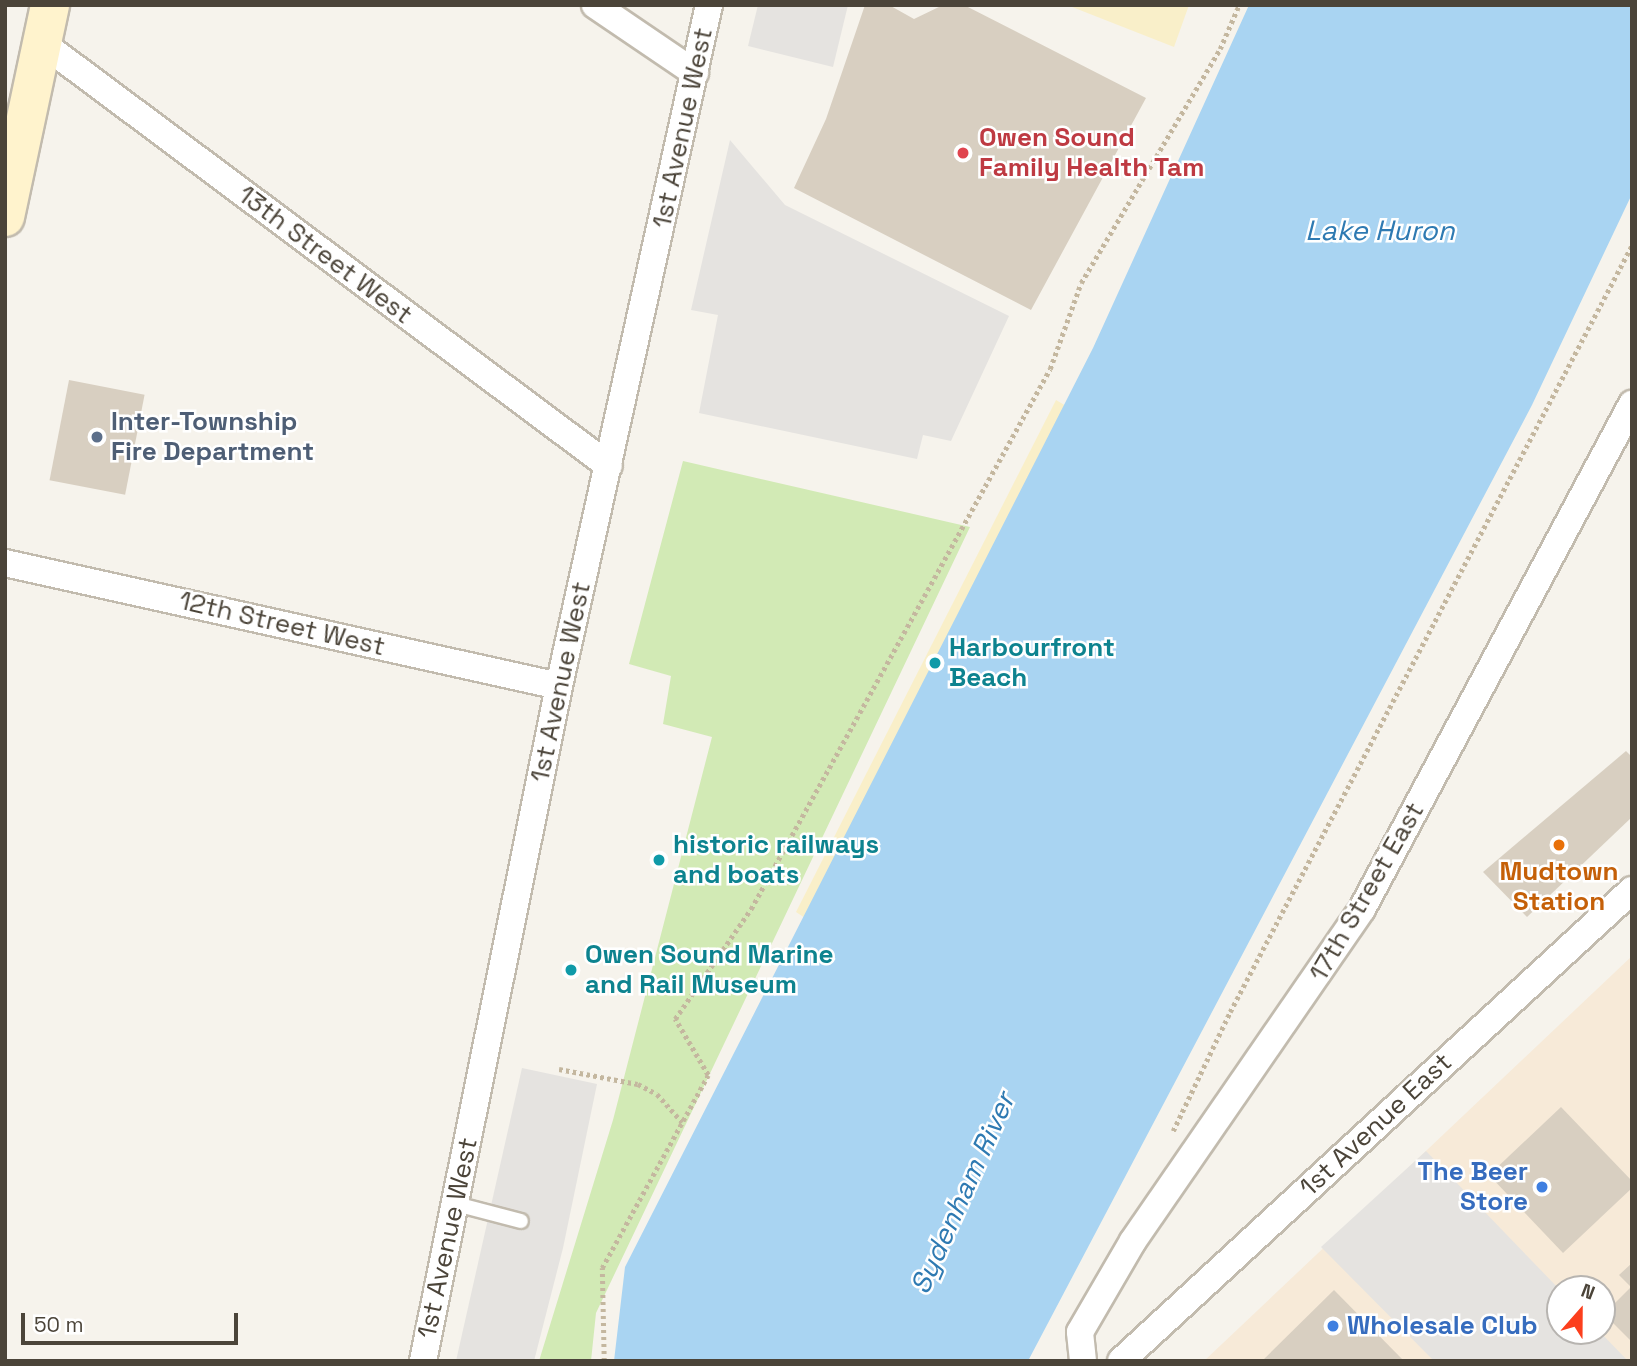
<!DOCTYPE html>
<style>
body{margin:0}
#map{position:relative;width:1637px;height:1366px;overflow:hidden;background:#f6f3ec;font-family:"Space Grotesk",sans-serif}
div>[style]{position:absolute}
.commercial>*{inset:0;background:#f7ead8}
.green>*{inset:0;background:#d2eab5}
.sand>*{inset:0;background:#f9efc9}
.parking>*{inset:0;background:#e5e3e0}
.water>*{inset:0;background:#a9d4f2}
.building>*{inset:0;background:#d8cfc1;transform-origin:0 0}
.path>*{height:4.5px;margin-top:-2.25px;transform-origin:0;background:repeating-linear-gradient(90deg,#c4b79f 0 3.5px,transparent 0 7px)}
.roads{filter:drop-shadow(2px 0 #c2bbae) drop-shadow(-2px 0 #c2bbae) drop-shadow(0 2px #c2bbae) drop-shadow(0 -2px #c2bbae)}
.lane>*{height:14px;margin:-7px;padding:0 7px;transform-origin:7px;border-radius:7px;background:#fff}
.street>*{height:26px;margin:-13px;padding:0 13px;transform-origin:13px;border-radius:13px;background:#fff}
.secondary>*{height:38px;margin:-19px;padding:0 19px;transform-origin:19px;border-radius:19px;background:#fff3cd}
.dots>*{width:19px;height:19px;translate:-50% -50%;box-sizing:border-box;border:4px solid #fff;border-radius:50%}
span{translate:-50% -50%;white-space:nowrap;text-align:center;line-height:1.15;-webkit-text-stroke:5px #fff;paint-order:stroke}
.street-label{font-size:26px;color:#4b4439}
.health-label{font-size:26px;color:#be3a42;font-weight:700}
.left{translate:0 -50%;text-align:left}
.service-label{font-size:26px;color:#4e5e75;font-weight:700}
.culture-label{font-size:26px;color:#0d838f;font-weight:700}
.food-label{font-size:26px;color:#c56008;font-weight:700}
.shop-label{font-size:26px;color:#366cbe;font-weight:700}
.right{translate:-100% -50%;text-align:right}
.water-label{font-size:28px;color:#2e7ab2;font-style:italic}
.frame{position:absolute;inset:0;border:7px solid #4b4439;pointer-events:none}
.north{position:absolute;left:1546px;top:1275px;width:70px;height:70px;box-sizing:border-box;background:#fff;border:2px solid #b7b4b0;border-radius:50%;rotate:21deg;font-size:19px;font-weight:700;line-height:28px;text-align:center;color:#4b4439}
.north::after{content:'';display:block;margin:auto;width:24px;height:32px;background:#fc3f1d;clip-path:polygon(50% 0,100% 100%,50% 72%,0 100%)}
.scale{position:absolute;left:21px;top:1313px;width:217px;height:32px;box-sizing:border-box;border:4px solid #4b4439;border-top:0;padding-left:9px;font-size:21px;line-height:24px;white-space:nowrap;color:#4b4439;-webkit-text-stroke:5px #fff;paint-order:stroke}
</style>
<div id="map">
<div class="commercial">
<i style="clip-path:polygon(evenodd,1632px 956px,1632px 1361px,1204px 1361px,1632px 956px,1560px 1289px,1602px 1289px,1602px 1331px,1560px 1331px,1560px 1289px)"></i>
</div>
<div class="green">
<i style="clip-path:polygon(683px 461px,970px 527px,596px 1313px,591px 1361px,539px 1361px,613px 1120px,712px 737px,663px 724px,671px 676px,629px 664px)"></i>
</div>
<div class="sand">
<i style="clip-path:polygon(1067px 5px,1189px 5px,1174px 47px)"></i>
<i style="clip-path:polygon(1056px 400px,1078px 413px,811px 922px,796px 912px)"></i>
</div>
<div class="parking">
<i style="clip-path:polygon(758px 5px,848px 5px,833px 67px,748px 46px)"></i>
<i style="clip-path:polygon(730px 140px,785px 205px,1009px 316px,951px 441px,923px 435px,917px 459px,699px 413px,718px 315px,691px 310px)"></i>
<i style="clip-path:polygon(522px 1068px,597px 1084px,563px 1248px,534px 1361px,456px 1361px)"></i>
<i style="clip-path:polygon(1426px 1151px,1560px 1290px,1560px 1331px,1599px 1331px,1628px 1361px,1434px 1361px,1321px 1247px)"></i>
</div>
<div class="water">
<i style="clip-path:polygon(1249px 5px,1632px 5px,1632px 194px,1532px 405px,1028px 1361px,614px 1361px,625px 1267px,1093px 348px)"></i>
</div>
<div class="building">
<i style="clip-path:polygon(865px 5px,889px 5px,914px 19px,943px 5px,964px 5px,1146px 98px,1031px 310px,794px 188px,826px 119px)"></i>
<i style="left:69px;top:380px;width:77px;height:102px;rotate:11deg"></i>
<i style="clip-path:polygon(1626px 751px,1632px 757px,1632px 817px,1527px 917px,1483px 872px)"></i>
<i style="clip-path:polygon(1561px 1107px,1632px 1181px,1632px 1188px,1563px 1253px,1489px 1175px)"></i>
<i style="clip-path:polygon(1632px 1263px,1632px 1342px,1604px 1314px,1631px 1287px,1619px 1275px)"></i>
<i style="clip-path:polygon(1334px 1290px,1404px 1361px,1262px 1361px)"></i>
</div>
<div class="path">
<i style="left:559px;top:1069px;width:80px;rotate:10.8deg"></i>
<i style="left:638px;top:1084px;width:21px;rotate:28deg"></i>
<i style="left:657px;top:1094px;width:38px;rotate:48deg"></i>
<i style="left:1173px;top:1131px;width:132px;rotate:-64.4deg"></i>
<i style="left:1230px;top:1012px;width:866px;rotate:-62.34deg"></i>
<i style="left:604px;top:1361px;width:93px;rotate:-91.2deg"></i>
<i style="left:602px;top:1268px;width:220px;rotate:-61.2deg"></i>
<i style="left:708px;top:1075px;width:65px;rotate:-120.5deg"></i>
<i style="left:675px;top:1019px;width:134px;rotate:-55.4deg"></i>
<i style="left:751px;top:909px;width:617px;rotate:-61.03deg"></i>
<i style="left:1050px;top:369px;width:91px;rotate:-70.2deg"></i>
<i style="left:1081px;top:283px;width:272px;rotate:-59.3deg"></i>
<i style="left:1220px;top:49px;width:48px;rotate:-66.6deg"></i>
</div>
<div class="roads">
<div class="lane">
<i style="left:456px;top:1204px;width:67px;rotate:14.7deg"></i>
</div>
<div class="street">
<i style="left:595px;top:5px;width:121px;rotate:34.2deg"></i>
<i style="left:42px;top:43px;width:707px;rotate:36.72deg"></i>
<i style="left:5px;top:563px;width:567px;rotate:12.52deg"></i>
<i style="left:423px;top:1361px;width:689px;rotate:-78.61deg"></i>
<i style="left:559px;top:686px;width:697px;rotate:-77.58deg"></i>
<i style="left:1083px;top:1361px;width:29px;rotate:-96deg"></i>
<i style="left:1080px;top:1332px;width:105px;rotate:-59.8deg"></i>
<i style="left:1133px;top:1241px;width:403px;rotate:-55.4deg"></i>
<i style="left:1362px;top:909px;width:573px;rotate:-61.87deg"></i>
<i style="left:1121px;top:1361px;width:695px;rotate:-42.67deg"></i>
</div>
<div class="secondary">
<i style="left:5px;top:217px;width:217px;rotate:-78deg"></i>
</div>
</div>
<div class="dots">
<i style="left:963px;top:153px;background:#e0444e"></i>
<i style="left:97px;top:437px;background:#5c6f8a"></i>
<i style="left:935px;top:663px;background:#0f9aa8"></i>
<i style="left:1559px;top:845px;background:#e8710a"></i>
<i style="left:659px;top:860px;background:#0f9aa8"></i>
<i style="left:571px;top:970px;background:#0f9aa8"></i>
<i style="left:1542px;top:1187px;background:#3f7fe0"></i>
<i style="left:1333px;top:1326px;background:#3f7fe0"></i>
</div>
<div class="street-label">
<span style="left:683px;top:128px;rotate:-78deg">1st Avenue West</span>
<span style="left:325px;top:255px;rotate:37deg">13th Street West</span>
<span style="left:282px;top:624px;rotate:13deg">12th Street West</span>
<span style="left:561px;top:682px;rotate:-78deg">1st Avenue West</span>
<span style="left:1367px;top:892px;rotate:-60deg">17th Street East</span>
<span style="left:1376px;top:1125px;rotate:-43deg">1st Avenue East</span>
<span style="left:448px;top:1238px;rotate:-78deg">1st Avenue West</span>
</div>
<div class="health-label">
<span class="left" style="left:979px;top:153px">Owen Sound<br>Family Health Tam</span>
</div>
<div class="service-label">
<span class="left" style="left:111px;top:437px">Inter-Township<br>Fire Department</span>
</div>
<div class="culture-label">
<span class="left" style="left:949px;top:663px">Harbourfront<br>Beach</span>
<span class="left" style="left:673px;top:860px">historic railways<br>and boats</span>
<span class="left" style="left:585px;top:970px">Owen Sound Marine<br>and Rail Museum</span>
</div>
<div class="food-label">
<span style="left:1559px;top:887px">Mudtown<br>Station</span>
</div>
<div class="shop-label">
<span class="right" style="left:1528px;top:1187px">The Beer<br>Store</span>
<span class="left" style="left:1347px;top:1326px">Wholesale Club</span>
</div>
<div class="water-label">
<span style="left:1380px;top:230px">Lake Huron</span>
<span style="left:962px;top:1193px;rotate:-66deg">Sydenham River</span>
</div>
<div class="frame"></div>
<div class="north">N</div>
<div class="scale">50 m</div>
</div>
